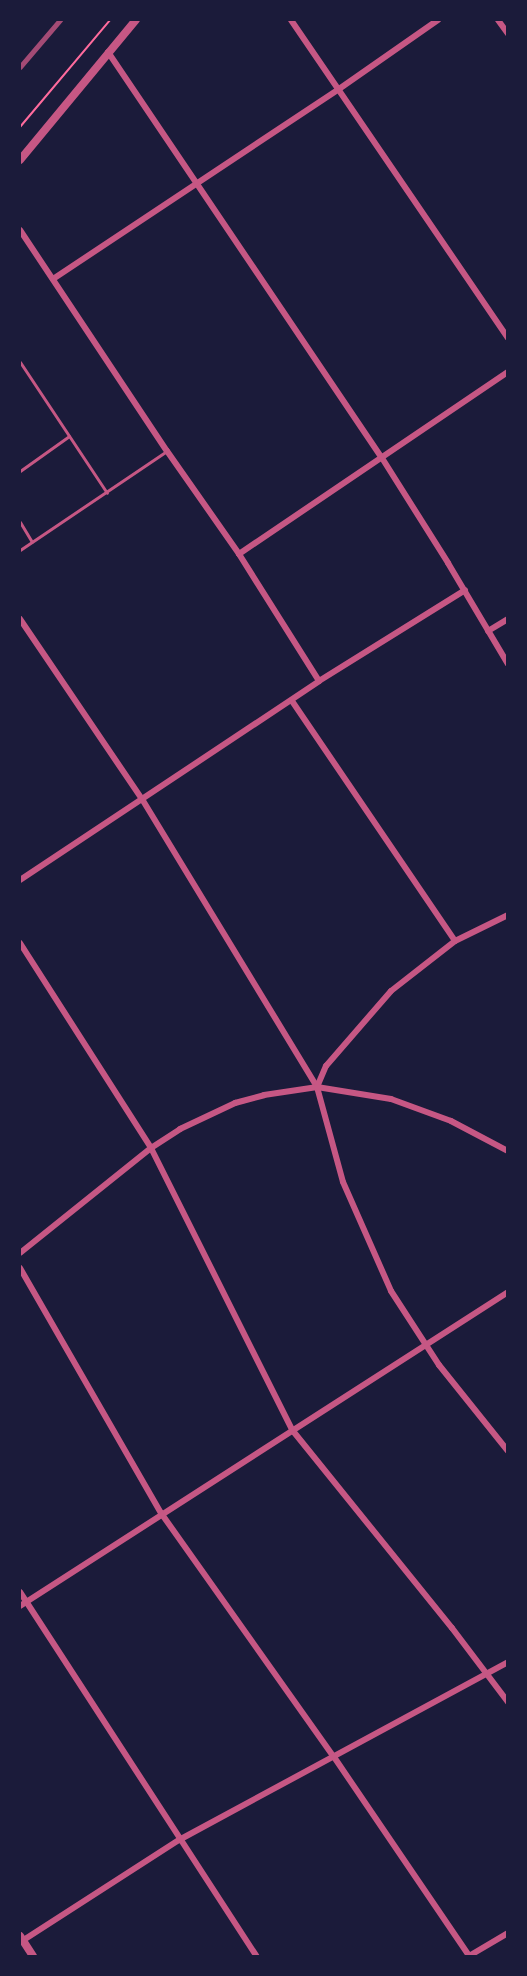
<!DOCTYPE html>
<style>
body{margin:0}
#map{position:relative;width:527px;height:1976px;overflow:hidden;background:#1b1b3a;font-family:Jost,sans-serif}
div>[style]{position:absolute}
.path>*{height:2px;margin:-1px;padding:0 1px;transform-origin:1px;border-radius:1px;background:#ff6b9d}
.service>*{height:3px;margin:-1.5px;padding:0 1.5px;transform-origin:1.5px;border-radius:1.5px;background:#c65784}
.minor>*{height:6px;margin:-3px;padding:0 3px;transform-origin:3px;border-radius:3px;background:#c65784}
.tertiary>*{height:8px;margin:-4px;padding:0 4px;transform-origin:4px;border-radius:4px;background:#c65784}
.rail>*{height:4.5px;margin:-2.25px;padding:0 2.25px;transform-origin:2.25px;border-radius:2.25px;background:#a44b75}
span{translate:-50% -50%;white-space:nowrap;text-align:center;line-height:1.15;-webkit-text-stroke:6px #1b1b3a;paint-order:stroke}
.frame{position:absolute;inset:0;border:21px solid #1b1b3a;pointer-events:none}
</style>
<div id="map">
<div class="path">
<i style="left:20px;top:127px;width:140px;rotate:-49.9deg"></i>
</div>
<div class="service">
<i style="left:20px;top:362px;width:157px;rotate:56.4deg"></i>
<i style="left:20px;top:471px;width:60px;rotate:-35.5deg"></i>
<i style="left:20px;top:522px;width:23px;rotate:59deg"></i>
<i style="left:20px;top:550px;width:177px;rotate:-34deg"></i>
</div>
<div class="minor">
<i style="left:291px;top:20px;width:385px;rotate:55.7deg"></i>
<i style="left:498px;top:20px;width:17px;rotate:54deg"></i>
<i style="left:108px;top:52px;width:490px;rotate:56deg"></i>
<i style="left:382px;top:458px;width:124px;rotate:57.8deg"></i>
<i style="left:448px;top:563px;width:117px;rotate:59.3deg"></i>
<i style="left:20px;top:230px;width:265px;rotate:56.4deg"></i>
<i style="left:167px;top:451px;width:126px;rotate:55deg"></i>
<i style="left:239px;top:554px;width:150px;rotate:57.8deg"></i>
<i style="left:53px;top:279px;width:343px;rotate:-33.6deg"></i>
<i style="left:339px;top:89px;width:121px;rotate:-34.9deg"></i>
<i style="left:239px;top:554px;width:325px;rotate:-34.1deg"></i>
<i style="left:20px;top:619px;width:217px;rotate:55.9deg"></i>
<i style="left:142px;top:799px;width:337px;rotate:58.7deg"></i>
<i style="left:317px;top:1087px;width:98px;rotate:74.7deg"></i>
<i style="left:343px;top:1182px;width:119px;rotate:66.2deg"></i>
<i style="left:391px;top:1291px;width:88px;rotate:57deg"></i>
<i style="left:439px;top:1365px;width:110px;rotate:51.3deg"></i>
<i style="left:488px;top:631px;width:23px;rotate:-31deg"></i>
<i style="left:292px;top:701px;width:290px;rotate:55.8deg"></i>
<i style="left:20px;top:880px;width:359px;rotate:-33.6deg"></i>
<i style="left:319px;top:681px;width:172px;rotate:-31.9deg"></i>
<i style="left:20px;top:943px;width:243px;rotate:57.4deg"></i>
<i style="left:151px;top:1148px;width:317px;rotate:63.4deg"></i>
<i style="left:293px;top:1431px;width:253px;rotate:51.1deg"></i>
<i style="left:452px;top:1628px;width:93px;rotate:52.9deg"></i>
<i style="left:317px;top:1087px;width:23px;rotate:-67deg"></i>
<i style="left:326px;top:1066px;width:99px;rotate:-49.1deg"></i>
<i style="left:391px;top:991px;width:81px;rotate:-38deg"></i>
<i style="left:455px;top:941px;width:59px;rotate:-26.1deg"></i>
<i style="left:20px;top:1253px;width:168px;rotate:-38.7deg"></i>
<i style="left:151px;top:1148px;width:35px;rotate:-33deg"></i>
<i style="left:180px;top:1129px;width:61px;rotate:-25.3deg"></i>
<i style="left:235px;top:1103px;width:30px;rotate:-15deg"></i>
<i style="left:264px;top:1095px;width:54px;rotate:-8.6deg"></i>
<i style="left:317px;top:1087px;width:75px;rotate:9.2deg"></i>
<i style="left:391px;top:1099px;width:64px;rotate:20.1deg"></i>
<i style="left:451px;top:1121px;width:64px;rotate:27.8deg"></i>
<i style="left:20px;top:1268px;width:283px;rotate:60.1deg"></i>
<i style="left:161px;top:1513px;width:299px;rotate:54.7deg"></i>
<i style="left:334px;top:1757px;width:240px;rotate:55.8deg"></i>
<i style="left:20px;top:1592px;width:434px;rotate:57deg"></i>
<i style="left:20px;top:1606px;width:580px;rotate:-32.76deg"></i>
<i style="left:22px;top:1941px;width:187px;rotate:-32.8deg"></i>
<i style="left:179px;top:1840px;width:374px;rotate:-28.4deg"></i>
<i style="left:469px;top:1956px;width:45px;rotate:-30.5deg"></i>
</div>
<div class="tertiary">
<i style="left:20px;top:160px;width:182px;rotate:-50.4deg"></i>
<i style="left:20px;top:1936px;width:24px;rotate:57deg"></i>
</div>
<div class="rail">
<i style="left:20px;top:67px;width:62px;rotate:-49.6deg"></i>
</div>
<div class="frame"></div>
</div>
